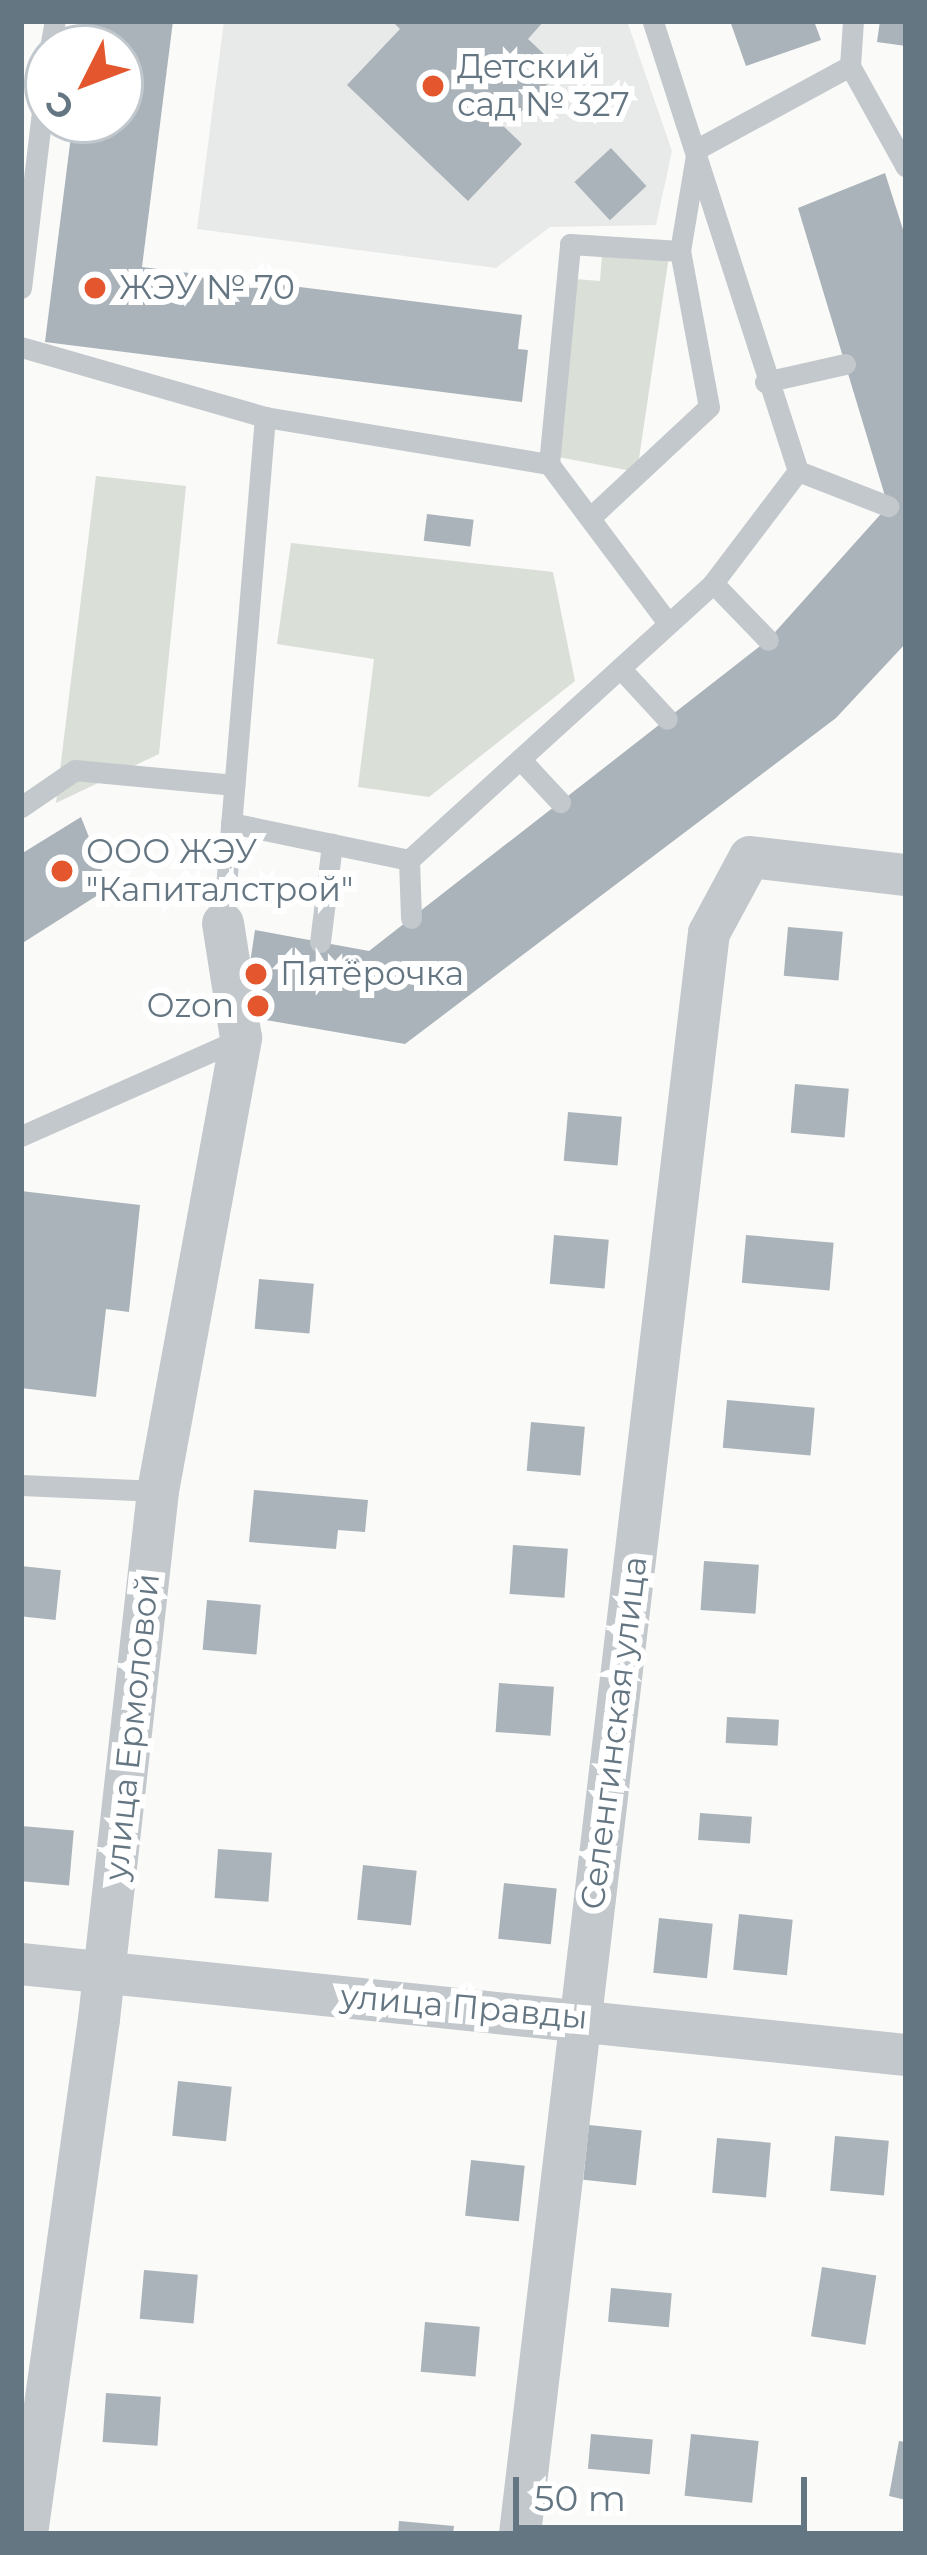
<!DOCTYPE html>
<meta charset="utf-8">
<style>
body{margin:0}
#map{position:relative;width:927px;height:2555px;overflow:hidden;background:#fafaf8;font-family:Montserrat,sans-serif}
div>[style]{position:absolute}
.built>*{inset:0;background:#e8e9e9}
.green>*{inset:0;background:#dadfd7}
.building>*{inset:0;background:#aab3b9;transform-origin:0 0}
.service>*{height:21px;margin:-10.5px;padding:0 10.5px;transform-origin:10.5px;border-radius:10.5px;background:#c3c8cc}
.minor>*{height:42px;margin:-21px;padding:0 21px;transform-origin:21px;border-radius:21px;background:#c3c8cc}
.dots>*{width:33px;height:33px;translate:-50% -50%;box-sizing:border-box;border:6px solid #fff;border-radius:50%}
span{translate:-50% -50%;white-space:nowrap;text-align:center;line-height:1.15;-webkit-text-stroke:12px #fff;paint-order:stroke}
.poi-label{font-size:33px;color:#657683}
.left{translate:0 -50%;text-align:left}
.right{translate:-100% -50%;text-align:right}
.street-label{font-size:33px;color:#657683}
.frame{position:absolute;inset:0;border:24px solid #657683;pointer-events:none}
.north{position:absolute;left:24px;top:24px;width:120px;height:120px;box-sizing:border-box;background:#fff;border:3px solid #c1c8cd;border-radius:50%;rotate:228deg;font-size:33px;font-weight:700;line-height:48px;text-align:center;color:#657683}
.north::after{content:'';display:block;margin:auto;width:42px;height:54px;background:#e4572e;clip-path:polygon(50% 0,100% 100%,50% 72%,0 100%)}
.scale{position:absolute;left:513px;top:2477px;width:294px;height:54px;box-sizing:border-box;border:6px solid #657683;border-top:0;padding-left:15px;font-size:36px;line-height:42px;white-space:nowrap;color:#657683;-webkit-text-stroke:9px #fff;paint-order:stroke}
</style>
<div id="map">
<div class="built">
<i style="clip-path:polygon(224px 21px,627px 21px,672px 151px,656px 225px,550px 227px,496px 268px,197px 229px)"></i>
</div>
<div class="green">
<i style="clip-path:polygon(602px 254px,669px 256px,637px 472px,558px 457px,575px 279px,600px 281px)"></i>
<i style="clip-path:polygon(96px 476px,186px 486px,159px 754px,56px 803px)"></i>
<i style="clip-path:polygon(291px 543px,553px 572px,575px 681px,429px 797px,358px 787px,374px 659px,277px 644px)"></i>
</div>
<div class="building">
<i style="clip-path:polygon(85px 21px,173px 21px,142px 267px,522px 315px,518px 349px,528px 350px,522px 402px,45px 342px,73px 120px,120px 120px,120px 48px,82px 48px)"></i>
<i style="clip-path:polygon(392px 21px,544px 21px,528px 39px,561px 70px,513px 120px,505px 111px,497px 120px,522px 144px,468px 201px,347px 85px,400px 29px)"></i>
<i style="clip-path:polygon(730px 21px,814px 21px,821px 40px,746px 66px)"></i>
<i style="clip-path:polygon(880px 21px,906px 21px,906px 46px,877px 42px)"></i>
<i style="left:611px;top:148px;width:52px;height:50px;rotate:47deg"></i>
<i style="clip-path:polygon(885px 173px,906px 239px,906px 643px,836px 718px,405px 1044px,242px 1016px,255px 930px,369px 951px,768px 640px,888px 506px,798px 208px)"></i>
<i style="left:427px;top:514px;width:47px;height:27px;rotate:7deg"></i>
<i style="clip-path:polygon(81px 817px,109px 888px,21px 944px,21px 854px)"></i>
<i style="left:788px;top:927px;width:55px;height:49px;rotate:5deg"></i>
<i style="left:795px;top:1084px;width:54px;height:49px;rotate:5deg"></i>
<i style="left:568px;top:1112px;width:54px;height:49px;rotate:5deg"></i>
<i style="clip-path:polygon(21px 1191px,140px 1205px,129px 1312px,106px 1309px,96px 1397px,21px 1388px)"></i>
<i style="left:554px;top:1235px;width:55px;height:49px;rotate:5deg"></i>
<i style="left:746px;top:1235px;width:88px;height:48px;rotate:5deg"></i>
<i style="left:259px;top:1279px;width:55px;height:50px;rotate:5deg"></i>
<i style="left:727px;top:1400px;width:88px;height:48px;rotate:5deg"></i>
<i style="left:531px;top:1422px;width:54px;height:49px;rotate:5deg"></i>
<i style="clip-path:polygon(254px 1490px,368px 1500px,365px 1532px,338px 1530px,336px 1549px,249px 1542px)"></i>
<i style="left:513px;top:1545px;width:55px;height:49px;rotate:4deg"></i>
<i style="left:704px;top:1561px;width:55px;height:49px;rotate:4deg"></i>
<i style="left:21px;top:1566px;width:40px;height:50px;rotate:6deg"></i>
<i style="left:207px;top:1600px;width:54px;height:50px;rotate:5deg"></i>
<i style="left:499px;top:1683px;width:55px;height:49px;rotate:4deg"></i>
<i style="left:727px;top:1717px;width:52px;height:26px;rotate:3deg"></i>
<i style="left:700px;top:1813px;width:52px;height:27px;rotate:4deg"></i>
<i style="left:21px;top:1826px;width:53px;height:55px;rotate:5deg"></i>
<i style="left:218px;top:1849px;width:54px;height:49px;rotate:4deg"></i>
<i style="left:363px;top:1865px;width:54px;height:55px;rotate:6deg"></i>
<i style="left:504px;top:1883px;width:53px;height:56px;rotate:6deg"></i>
<i style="left:739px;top:1914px;width:54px;height:56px;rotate:6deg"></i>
<i style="left:659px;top:1918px;width:54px;height:55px;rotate:6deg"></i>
<i style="left:178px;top:2081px;width:54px;height:55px;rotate:6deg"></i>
<i style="left:589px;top:2125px;width:53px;height:55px;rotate:6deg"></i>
<i style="left:835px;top:2136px;width:54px;height:55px;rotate:5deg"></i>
<i style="left:717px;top:2138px;width:54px;height:55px;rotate:5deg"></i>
<i style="left:471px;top:2160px;width:54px;height:56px;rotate:6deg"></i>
<i style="left:822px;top:2267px;width:55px;height:70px;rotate:9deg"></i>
<i style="left:144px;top:2270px;width:54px;height:49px;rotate:5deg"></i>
<i style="left:611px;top:2288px;width:61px;height:34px;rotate:5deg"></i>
<i style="left:425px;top:2322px;width:55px;height:50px;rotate:5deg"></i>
<i style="left:106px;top:2393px;width:55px;height:49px;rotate:4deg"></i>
<i style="left:591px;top:2434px;width:62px;height:35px;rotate:5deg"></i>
<i style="left:691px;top:2434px;width:68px;height:62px;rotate:6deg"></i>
<i style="clip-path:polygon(899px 2441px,906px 2442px,906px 2500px,889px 2496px)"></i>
<i style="clip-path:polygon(399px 2521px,454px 2526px,453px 2534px,398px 2534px)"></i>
</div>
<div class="service">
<i style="left:50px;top:48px;width:27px;rotate:-80deg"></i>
<i style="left:850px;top:66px;width:115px;rotate:61deg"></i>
<i style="left:697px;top:149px;width:174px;rotate:-28.5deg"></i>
<i style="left:850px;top:66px;width:45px;rotate:-86.2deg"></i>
<i style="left:21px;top:288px;width:227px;rotate:-83.2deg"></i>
<i style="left:21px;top:347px;width:254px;rotate:16deg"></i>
<i style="left:265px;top:417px;width:288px;rotate:9.4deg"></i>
<i style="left:549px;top:464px;width:197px;rotate:53.2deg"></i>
<i style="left:765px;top:382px;width:82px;rotate:-12.7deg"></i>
<i style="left:549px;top:464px;width:221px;rotate:-84.5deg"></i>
<i style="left:570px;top:244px;width:110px;rotate:3.6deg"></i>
<i style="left:798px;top:471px;width:97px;rotate:21.3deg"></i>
<i style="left:593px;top:515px;width:158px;rotate:-43deg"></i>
<i style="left:709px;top:407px;width:159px;rotate:-100.5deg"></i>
<i style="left:680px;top:251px;width:97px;rotate:-80.5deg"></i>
<i style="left:713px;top:583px;width:79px;rotate:46deg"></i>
<i style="left:620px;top:668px;width:69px;rotate:47.3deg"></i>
<i style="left:520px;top:759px;width:59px;rotate:47.1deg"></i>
<i style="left:21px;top:807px;width:65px;rotate:-34.4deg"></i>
<i style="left:75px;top:770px;width:160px;rotate:5.4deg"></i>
<i style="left:231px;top:823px;width:182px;rotate:11.7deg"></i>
<i style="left:409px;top:860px;width:411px;rotate:-42.3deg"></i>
<i style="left:713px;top:583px;width:141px;rotate:-52.8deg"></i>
<i style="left:798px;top:471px;width:473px;rotate:-107.9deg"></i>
<i style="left:409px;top:860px;width:58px;rotate:88deg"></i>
<i style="left:223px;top:923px;width:508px;rotate:-85.26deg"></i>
<i style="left:320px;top:942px;width:99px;rotate:-83deg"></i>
<i style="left:21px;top:1136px;width:240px;rotate:-23.9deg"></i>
<i style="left:21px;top:1485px;width:137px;rotate:2.5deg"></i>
</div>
<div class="minor">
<i style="left:21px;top:1964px;width:890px;rotate:5.87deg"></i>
<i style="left:27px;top:2534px;width:520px;rotate:-82.04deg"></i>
<i style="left:99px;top:2019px;width:531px;rotate:-83.62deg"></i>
<i style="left:158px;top:1491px;width:461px;rotate:-79.6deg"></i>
<i style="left:241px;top:1038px;width:116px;rotate:-98.9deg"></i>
<i style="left:520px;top:2534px;width:1612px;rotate:-83.27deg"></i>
<i style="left:709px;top:933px;width:86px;rotate:-61.7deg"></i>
<i style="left:750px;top:857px;width:157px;rotate:6.6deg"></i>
</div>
<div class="dots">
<i style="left:433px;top:86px;background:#e4572e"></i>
<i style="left:95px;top:288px;background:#e4572e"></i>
<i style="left:62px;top:871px;background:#e4572e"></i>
<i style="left:256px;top:974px;background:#e4572e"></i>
<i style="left:258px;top:1006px;background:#e4572e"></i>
</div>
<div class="poi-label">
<span class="left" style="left:457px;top:86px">Детский<br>сад № 327</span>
<span class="left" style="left:119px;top:288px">ЖЭУ № 70</span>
<span class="left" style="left:86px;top:871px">ООО ЖЭУ<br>"Капиталстрой"</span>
<span class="left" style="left:280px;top:974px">Пятёрочка</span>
<span class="right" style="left:234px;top:1006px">Ozon</span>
</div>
<div class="street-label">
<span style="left:132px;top:1727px;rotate:-84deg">улица Ермоловой</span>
<span style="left:614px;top:1733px;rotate:-83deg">Селенгинская улица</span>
<span style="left:464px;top:2007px;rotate:5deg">улица Правды</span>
</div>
<div class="frame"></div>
<div class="north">С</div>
<div class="scale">50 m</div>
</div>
